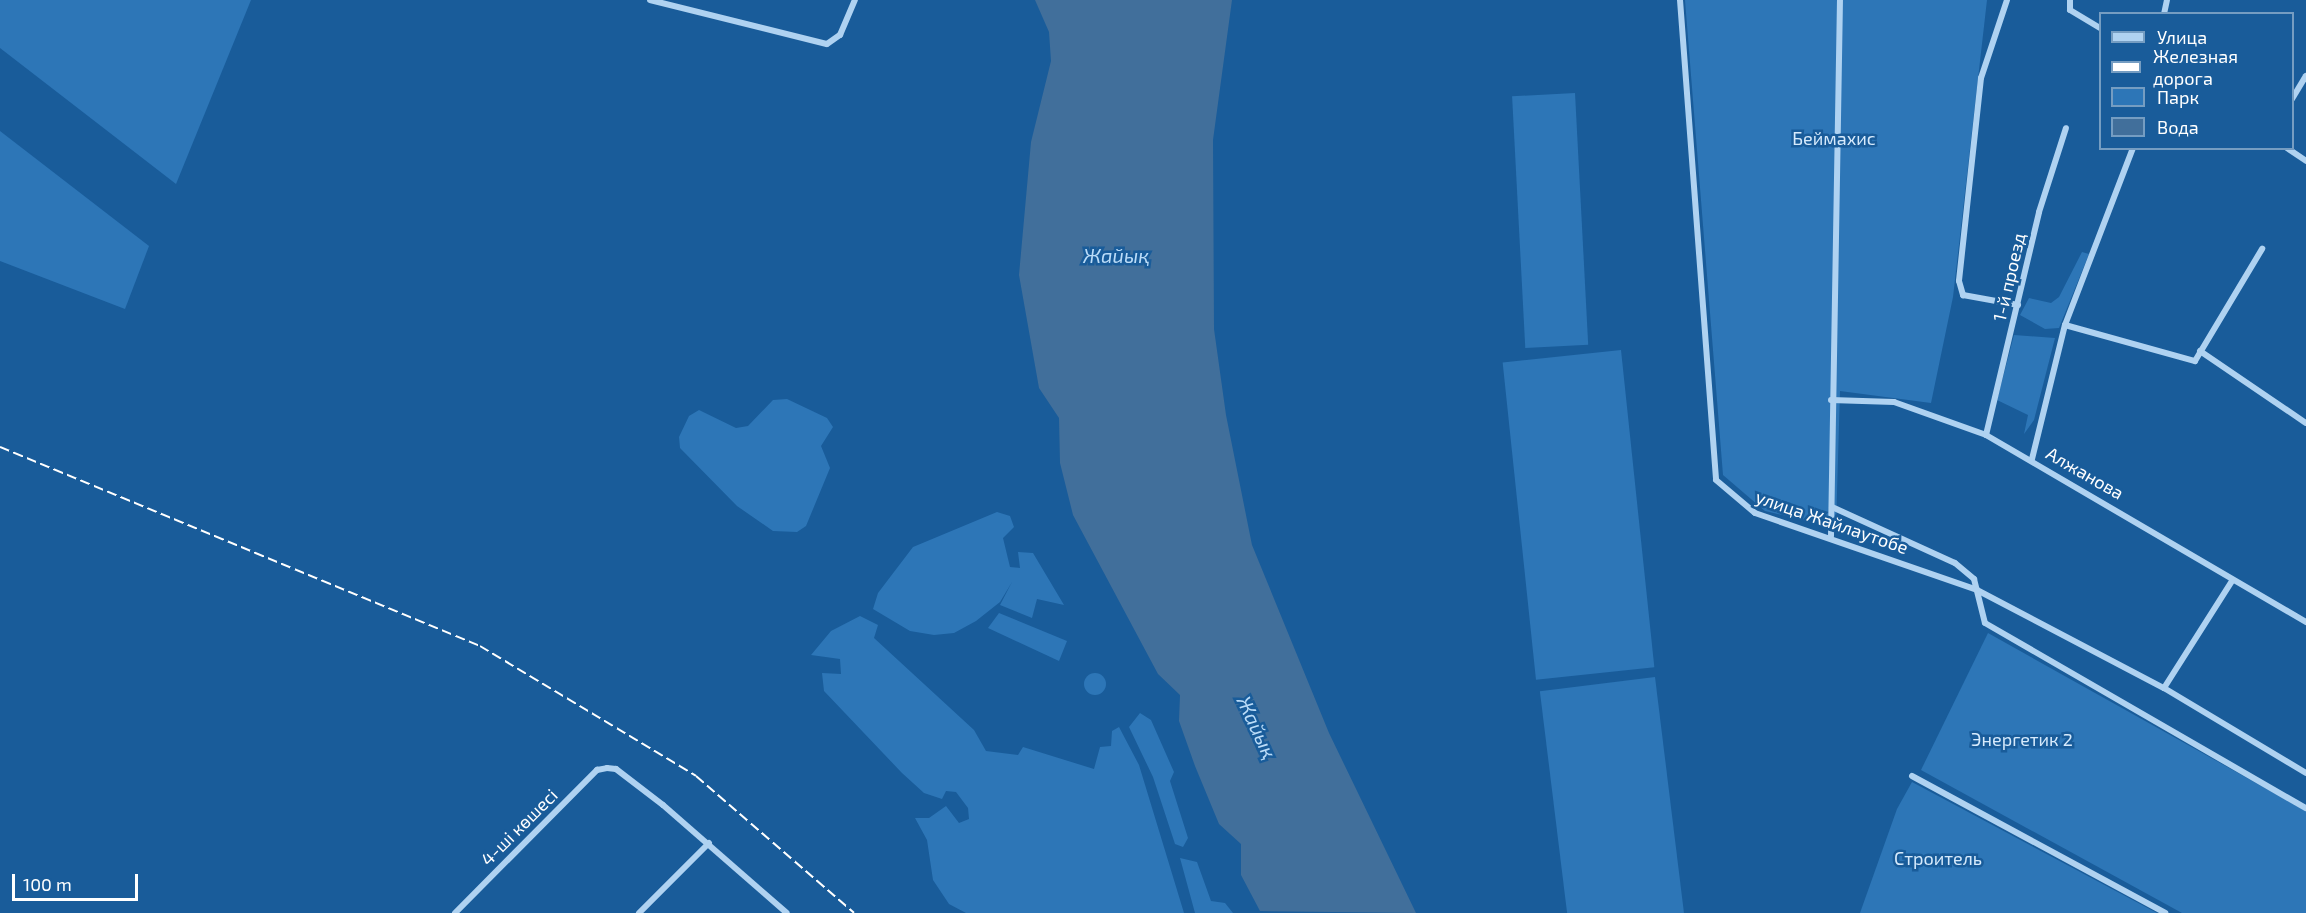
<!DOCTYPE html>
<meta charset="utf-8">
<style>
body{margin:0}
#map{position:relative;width:2306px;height:913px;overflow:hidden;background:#195c9a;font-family:"Exo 2",sans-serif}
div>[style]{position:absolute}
.green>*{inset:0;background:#2d76b7;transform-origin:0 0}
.round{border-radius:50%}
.water>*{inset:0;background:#416f9b}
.street>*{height:6px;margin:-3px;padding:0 3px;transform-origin:3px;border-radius:3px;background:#afd2f1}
.rail>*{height:2px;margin-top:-1px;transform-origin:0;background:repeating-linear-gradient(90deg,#fff 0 10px,transparent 0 14.5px)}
span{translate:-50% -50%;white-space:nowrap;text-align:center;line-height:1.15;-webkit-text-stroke:5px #195c9a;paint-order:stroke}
.park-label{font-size:18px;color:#d6eafc}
.street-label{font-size:18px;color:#fff}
.water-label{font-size:20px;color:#bbdcf8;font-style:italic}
.legend{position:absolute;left:2099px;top:12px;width:195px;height:138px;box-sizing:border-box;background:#195c9a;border:2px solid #759dc2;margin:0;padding:8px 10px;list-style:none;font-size:18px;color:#fff}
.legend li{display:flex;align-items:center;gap:12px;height:30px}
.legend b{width:30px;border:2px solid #759dc2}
.scale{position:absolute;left:12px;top:874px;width:126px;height:27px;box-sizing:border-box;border:3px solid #fff;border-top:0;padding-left:8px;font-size:18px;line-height:21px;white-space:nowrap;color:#fff;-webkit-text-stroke:4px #195c9a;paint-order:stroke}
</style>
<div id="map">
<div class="green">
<i style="clip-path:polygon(0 0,251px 0,176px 184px,0 48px)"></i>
<i style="clip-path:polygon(1685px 0,1987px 0,1953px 297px,1931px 403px,1840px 391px,1836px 527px,1765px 511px,1723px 475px)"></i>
<i style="left:1575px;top:93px;width:252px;height:63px;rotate:87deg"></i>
<i style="clip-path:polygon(0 131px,149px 246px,125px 309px,0 261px)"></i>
<i style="clip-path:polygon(2082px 252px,2089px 254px,2059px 328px,2045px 329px,2020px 315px,2029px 298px,2051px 303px,2059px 297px)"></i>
<i style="clip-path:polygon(2014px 335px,2055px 338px,2034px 420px,2024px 434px,2028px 415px,1997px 400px)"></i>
<i style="left:1621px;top:350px;width:319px;height:119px;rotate:84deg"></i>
<i style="clip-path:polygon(787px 399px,827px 418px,833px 427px,821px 446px,830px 468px,806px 526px,797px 532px,773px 531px,737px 506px,680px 448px,679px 437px,689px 416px,699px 410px,736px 428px,748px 426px,773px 400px)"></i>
<i style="clip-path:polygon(997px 512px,1010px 516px,1014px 527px,1003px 538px,1010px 567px,1020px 568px,1018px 552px,1033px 553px,1064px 605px,1037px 599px,1032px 618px,1000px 605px,1012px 582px,1000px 602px,976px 621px,954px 633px,934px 635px,910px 631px,873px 609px,878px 593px,913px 547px)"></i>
<i style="clip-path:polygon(999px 613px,1067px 641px,1059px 661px,988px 628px)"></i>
<i style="clip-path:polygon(860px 616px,878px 625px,874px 638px,974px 730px,986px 751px,1018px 755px,1023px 747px,1094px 769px,1100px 747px,1111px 746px,1112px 731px,1119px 727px,1139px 765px,1184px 913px,966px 913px,949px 904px,933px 880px,927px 840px,915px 818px,929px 818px,946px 806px,959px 823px,969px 819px,968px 808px,956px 792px,946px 791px,942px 799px,924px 793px,902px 773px,824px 691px,822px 673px,841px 674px,840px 659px,811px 655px,831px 631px)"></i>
<i style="clip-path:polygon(1988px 633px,2306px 811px,2306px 913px,2182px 913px,1921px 770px)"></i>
<i class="round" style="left:1084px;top:673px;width:22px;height:22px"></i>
<i style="left:1655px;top:677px;width:238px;height:116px;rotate:83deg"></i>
<i style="clip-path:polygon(1140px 713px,1151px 720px,1174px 772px,1170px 781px,1188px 838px,1183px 847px,1175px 844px,1153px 777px,1129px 727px)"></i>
<i style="clip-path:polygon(1912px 782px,2157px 913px,1860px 913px,1897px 809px)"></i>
<i style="clip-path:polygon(1180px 858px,1197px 862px,1211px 901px,1225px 903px,1233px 913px,1195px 913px)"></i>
</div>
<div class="water">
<i style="clip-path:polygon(1035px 0,1232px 0,1213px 140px,1214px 329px,1226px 415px,1252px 545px,1329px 733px,1416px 913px,1260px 911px,1241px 875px,1241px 844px,1219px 824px,1195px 766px,1179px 721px,1180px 695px,1158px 674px,1073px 515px,1060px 463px,1059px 418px,1039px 388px,1019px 275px,1031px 142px,1051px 61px,1049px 32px)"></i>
</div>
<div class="street">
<i style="left:650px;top:0;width:182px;rotate:14deg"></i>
<i style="left:827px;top:44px;width:16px;rotate:-35deg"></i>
<i style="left:840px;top:35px;width:38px;rotate:-67deg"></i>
<i style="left:1680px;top:0;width:481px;rotate:85.7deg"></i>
<i style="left:1716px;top:480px;width:51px;rotate:40.2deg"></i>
<i style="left:1755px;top:513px;width:235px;rotate:19.1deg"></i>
<i style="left:1977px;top:590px;width:211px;rotate:27.7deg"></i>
<i style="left:2164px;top:688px;width:165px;rotate:30.9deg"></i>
<i style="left:2007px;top:0;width:82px;rotate:108.4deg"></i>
<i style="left:1981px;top:78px;width:204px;rotate:96.2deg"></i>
<i style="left:1959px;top:281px;width:15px;rotate:74deg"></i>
<i style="left:1963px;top:295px;width:56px;rotate:10.3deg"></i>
<i style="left:2070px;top:0;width:10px;rotate:90deg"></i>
<i style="left:2070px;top:10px;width:35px;rotate:31deg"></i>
<i style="left:2164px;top:14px;width:14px;rotate:-78deg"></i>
<i style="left:2292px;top:99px;width:27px;rotate:-59deg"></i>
<i style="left:2287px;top:148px;width:23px;rotate:34deg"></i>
<i style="left:2065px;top:325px;width:135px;rotate:15.5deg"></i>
<i style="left:2195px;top:361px;width:131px;rotate:-59.1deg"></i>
<i style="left:2200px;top:351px;width:128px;rotate:34.2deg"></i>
<i style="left:1831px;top:400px;width:63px;rotate:1.8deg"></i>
<i style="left:1894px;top:402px;width:98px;rotate:19.7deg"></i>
<i style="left:1986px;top:435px;width:371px;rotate:30.3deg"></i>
<i style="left:1986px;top:435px;width:229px;rotate:-76.6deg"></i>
<i style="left:2039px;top:212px;width:88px;rotate:-72.2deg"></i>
<i style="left:2032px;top:459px;width:138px;rotate:-76.2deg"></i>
<i style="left:2065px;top:325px;width:190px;rotate:-69deg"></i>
<i style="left:1832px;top:507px;width:135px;rotate:24.5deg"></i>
<i style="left:1955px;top:563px;width:25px;rotate:40deg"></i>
<i style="left:1974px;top:579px;width:45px;rotate:76deg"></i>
<i style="left:1985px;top:623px;width:370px;rotate:30deg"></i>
<i style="left:1831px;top:536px;width:536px;rotate:-89.04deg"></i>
<i style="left:2164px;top:688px;width:127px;rotate:-57.6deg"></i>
<i style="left:1912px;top:776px;width:288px;rotate:28.4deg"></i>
<i style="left:455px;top:913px;width:202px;rotate:-45.2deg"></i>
<i style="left:597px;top:770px;width:10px;rotate:-11deg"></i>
<i style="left:607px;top:768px;width:9px;rotate:6deg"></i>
<i style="left:616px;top:769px;width:59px;rotate:37.5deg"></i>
<i style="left:663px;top:805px;width:164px;rotate:41.1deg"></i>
<i style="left:639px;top:913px;width:99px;rotate:-45deg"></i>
</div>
<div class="rail">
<i style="left:0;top:447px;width:520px;rotate:22.52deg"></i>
<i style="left:480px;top:646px;width:252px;rotate:31deg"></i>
<i style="left:696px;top:776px;width:209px;rotate:40.9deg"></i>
</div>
<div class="park-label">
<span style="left:1834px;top:138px">Беймахис</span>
<span style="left:2022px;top:739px">Энергетик 2</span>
<span style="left:1938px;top:858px">Строитель</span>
</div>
<div class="street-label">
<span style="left:2009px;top:277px;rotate:-77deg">1-й проезд</span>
<span style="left:2085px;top:473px;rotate:30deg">Алжанова</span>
<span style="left:1832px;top:522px;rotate:19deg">улица Жайлаутобе</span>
<span style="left:519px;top:827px;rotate:-45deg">4-шi көшесі</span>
</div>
<div class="water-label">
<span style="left:1116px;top:255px">Жайық</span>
<span style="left:1257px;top:727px;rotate:65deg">Жайық</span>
</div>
<ul class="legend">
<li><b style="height:8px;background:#afd2f1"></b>Улица</li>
<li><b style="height:8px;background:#fff"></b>Железная дорога</li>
<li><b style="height:16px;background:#2d76b7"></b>Парк</li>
<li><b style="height:16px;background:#416f9b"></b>Вода</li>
</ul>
<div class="scale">100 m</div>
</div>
